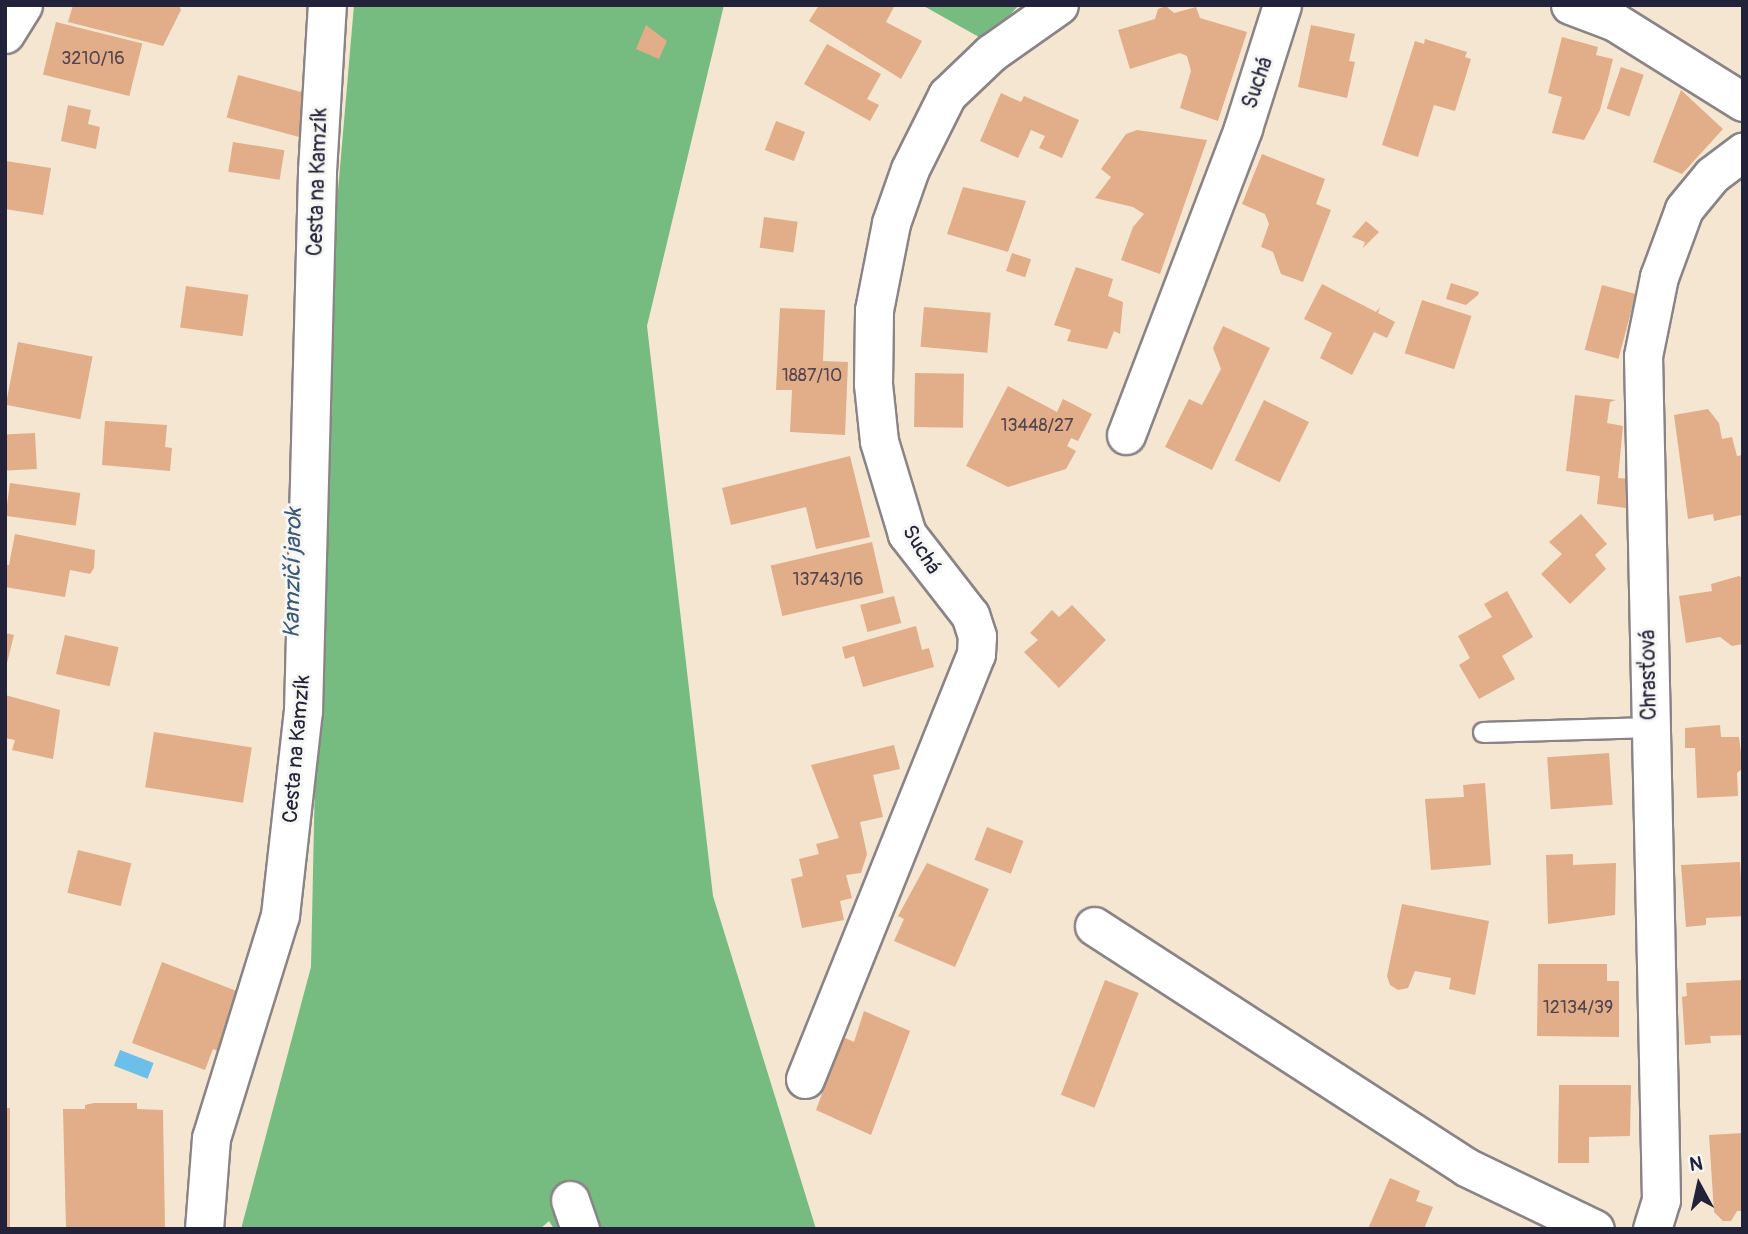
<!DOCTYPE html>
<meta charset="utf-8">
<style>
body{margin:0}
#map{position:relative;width:1748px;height:1234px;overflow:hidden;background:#f4e6d1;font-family:Pangolin,sans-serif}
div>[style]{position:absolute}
.forest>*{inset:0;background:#76bb7f}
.water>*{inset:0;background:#6cbfe8;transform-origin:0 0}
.building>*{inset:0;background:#e2ad89;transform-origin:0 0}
.roads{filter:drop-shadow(2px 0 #8b8486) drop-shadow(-2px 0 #8b8486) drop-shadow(0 2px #8b8486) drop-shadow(0 -2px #8b8486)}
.lane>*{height:19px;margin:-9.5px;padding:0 9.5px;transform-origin:9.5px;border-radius:9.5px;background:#fff}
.street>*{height:37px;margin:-18.5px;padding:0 18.5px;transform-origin:18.5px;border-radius:18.5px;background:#fff}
span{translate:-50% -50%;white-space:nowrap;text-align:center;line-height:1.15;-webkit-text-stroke:6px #f6f6f2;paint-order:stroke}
.number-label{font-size:18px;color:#52454e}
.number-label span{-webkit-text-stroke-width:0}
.street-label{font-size:21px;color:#22223b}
.water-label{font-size:23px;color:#3c5978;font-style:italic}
.frame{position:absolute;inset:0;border:7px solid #22223b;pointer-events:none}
.north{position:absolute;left:1664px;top:1150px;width:70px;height:70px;-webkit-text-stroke:5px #f6f6f2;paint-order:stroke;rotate:352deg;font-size:19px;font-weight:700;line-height:28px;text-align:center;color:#22223b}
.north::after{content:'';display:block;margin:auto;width:24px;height:32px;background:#22223b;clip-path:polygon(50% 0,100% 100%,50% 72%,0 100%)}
</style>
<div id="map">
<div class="forest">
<i style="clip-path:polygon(354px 5px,724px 5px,647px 326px,713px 896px,816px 1229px,554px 1229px,549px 1221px,540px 1229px,241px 1229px,311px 967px,318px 636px,335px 226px)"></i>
<i style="clip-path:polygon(922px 5px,1019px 5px,986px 41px)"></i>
</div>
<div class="water">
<i style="left:120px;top:1050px;width:36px;height:17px;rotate:21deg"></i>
</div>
<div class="building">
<i style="clip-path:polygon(73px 5px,179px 5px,181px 10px,163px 46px,68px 22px)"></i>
<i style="clip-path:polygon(819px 5px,895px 5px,886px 22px,922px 41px,901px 79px,809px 21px)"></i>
<i style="clip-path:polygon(1166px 6px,1174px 13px,1196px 7px,1200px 18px,1247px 32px,1218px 121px,1180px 108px,1191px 71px,1187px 56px,1180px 53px,1130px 69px,1118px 30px,1155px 19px,1158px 9px)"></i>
<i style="left:56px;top:22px;width:89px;height:54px;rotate:14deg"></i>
<i style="clip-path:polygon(646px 25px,667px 41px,659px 59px,636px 49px)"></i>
<i style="clip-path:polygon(1311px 25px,1355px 34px,1349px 61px,1355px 62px,1347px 98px,1298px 87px)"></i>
<i style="clip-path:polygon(1562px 37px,1598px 47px,1596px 55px,1613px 59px,1600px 110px,1584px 140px,1552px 133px,1562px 97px,1548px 93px)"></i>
<i style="clip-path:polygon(1425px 39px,1467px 52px,1465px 57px,1471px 59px,1455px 111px,1434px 105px,1418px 157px,1382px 145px,1415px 41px,1424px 44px)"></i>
<i style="clip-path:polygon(827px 44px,881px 74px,867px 99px,879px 105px,870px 121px,804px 84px)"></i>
<i style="left:1621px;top:67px;width:24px;height:44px;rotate:19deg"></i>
<i style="left:238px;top:75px;width:76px;height:44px;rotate:15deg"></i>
<i style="clip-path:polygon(1681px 90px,1723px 129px,1682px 174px,1653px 162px)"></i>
<i style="clip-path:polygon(1001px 93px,1021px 102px,1024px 96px,1079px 120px,1062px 158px,1039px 148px,1045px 136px,1031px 130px,1018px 158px,980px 141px)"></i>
<i style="clip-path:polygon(68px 105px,91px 110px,88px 124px,100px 127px,96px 149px,61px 141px)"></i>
<i style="left:776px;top:121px;width:31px;height:31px;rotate:21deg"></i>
<i style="clip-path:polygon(1137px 130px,1207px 140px,1160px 274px,1121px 260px,1133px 227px,1144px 214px,1133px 207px,1095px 198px,1111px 177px,1101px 169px,1126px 134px)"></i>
<i style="left:233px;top:142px;width:52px;height:30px;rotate:9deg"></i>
<i style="clip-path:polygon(1262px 154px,1325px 179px,1316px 204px,1331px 210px,1303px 282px,1281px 274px,1273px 252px,1261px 247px,1269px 224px,1265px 214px,1242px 204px)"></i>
<i style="clip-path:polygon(6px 161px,51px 168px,43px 215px,5px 209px)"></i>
<i style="clip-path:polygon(963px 187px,1026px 201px,1008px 252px,947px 234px)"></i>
<i style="left:764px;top:217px;width:34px;height:31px;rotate:8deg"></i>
<i style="clip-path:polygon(1366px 221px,1379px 232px,1363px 248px,1365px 242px,1352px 237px)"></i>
<i style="left:1012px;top:253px;width:20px;height:19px;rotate:18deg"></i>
<i style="clip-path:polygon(1076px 267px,1113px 279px,1108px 296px,1123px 302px,1120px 334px,1114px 331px,1107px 349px,1067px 341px,1071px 330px,1054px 325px)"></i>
<i style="clip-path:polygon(1451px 283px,1479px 292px,1478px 295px,1466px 305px,1446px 299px)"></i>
<i style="clip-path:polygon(1322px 284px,1376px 312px,1380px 307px,1378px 313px,1395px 322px,1387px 338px,1374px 332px,1352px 375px,1320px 358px,1332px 333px,1304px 319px)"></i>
<i style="left:1602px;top:285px;width:35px;height:67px;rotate:15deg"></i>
<i style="left:186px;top:286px;width:63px;height:42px;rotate:8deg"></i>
<i style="left:1422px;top:300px;width:52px;height:56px;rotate:18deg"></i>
<i style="left:924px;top:307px;width:67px;height:40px;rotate:5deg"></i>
<i style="clip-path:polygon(780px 308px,825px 310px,823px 361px,848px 362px,845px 435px,790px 432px,792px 390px,776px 390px)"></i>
<i style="clip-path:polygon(1223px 326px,1270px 348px,1212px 470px,1165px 447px,1189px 399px,1202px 405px,1221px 369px,1213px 348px)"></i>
<i style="left:18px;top:342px;width:76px;height:64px;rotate:11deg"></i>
<i style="left:915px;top:373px;width:49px;height:54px;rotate:1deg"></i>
<i style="clip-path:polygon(1008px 386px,1057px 412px,1063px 399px,1092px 414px,1078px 441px,1071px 438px,1067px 446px,1076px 451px,1066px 469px,1008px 487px,966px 466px)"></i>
<i style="clip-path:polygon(1575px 395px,1616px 400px,1610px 402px,1607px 423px,1623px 426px,1618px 478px,1630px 479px,1626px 508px,1597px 504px,1600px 476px,1566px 471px)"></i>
<i style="left:1264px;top:400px;width:50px;height:67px;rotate:26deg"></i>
<i style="clip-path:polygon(1708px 409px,1719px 423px,1722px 439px,1732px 437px,1737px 456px,1743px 455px,1741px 515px,1714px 521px,1713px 514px,1688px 519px,1674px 415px)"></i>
<i style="clip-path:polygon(105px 421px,167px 425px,165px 447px,172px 448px,170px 471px,102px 465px)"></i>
<i style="left:35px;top:433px;width:36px;height:30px;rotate:87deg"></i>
<i style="clip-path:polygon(850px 456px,870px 537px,816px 549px,806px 507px,731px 525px,722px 488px)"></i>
<i style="left:10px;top:483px;width:71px;height:33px;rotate:8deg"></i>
<i style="clip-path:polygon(1581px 514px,1607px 544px,1595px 555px,1606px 569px,1570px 604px,1541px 574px,1562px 554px,1549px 542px)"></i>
<i style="clip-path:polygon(15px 534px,95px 550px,94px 568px,90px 574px,70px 570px,65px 597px,5px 587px,5px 565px,9px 565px)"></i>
<i style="left:872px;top:542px;width:52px;height:104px;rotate:77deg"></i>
<i style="clip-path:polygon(1739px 576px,1743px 578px,1743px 644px,1732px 646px,1720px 637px,1686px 643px,1679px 596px,1712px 591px,1711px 584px)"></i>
<i style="clip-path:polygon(1507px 591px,1533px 637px,1502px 656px,1515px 679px,1479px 699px,1459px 665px,1470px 658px,1458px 636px,1492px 617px,1484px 604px)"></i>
<i style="left:894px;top:596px;width:28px;height:35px;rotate:75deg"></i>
<i style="clip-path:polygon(1072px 605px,1106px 640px,1059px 688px,1024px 652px,1038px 640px,1030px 633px,1052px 610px,1059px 617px)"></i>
<i style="clip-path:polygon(916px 626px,922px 650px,929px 648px,934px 667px,863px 687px,854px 656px,845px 659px,842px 647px)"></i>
<i style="clip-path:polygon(5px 633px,14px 635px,6px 667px,5px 667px)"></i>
<i style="left:65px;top:635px;width:55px;height:40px;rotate:13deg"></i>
<i style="clip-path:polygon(5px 695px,60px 710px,53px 759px,12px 750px,15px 740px,5px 738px)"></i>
<i style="clip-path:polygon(1720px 725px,1721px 737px,1739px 737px,1743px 768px,1737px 773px,1738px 796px,1697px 798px,1695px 748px,1685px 748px,1685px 728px)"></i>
<i style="left:154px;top:732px;width:99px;height:56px;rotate:9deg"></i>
<i style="clip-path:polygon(894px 745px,900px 769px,873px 775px,883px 817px,860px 822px,867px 854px,861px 873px,846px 875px,852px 898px,840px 901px,844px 920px,802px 928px,791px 879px,803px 876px,799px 859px,819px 854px,816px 844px,839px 838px,811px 765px)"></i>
<i style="left:1609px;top:753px;width:52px;height:62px;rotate:86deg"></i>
<i style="clip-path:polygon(1485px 783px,1491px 865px,1431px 870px,1425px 799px,1464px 797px,1463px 785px)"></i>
<i style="left:987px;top:827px;width:39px;height:35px;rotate:21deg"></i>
<i style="left:78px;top:850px;width:55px;height:44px;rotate:14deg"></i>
<i style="clip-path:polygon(1573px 854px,1573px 865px,1616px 863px,1615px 915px,1548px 924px,1546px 855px)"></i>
<i style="clip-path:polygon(1740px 862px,1743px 916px,1706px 918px,1706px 925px,1686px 927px,1681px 865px)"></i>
<i style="clip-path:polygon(927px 863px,989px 889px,955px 967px,894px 941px,904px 919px,898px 916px)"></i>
<i style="clip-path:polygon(1402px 904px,1489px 921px,1475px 995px,1449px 989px,1451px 978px,1415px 971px,1408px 988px,1398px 990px,1390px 985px,1387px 976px)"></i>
<i style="clip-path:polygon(162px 962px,239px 992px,218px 1051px,213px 1049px,205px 1070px,132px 1043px)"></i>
<i style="clip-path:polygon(1538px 964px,1607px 964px,1607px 981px,1619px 981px,1619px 1037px,1537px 1036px)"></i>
<i style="left:1105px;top:980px;width:36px;height:123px;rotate:21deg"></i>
<i style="clip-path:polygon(1743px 980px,1743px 1035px,1710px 1036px,1711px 1043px,1685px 1045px,1682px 997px,1687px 996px,1686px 983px)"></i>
<i style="clip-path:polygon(864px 1011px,910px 1031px,871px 1135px,816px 1110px,843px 1037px,854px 1042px)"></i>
<i style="clip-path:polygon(1559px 1085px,1631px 1085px,1630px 1136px,1589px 1137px,1589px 1163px,1558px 1163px)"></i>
<i style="clip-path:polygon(94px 1103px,137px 1103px,137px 1109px,163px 1110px,165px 1229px,66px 1229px,63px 1109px,85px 1109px,85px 1105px)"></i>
<i style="left:5px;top:1108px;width:5px;height:121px"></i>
<i style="clip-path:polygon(1743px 1133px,1743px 1211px,1737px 1211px,1731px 1221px,1723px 1221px,1714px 1212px,1709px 1135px)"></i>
<i style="clip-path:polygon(1390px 1178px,1420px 1191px,1416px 1201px,1433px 1207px,1424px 1229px,1368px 1229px)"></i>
</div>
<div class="roads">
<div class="lane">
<i style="left:1483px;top:732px;width:167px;rotate:-1.7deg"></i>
</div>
<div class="street">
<i style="left:1570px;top:5px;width:48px;rotate:20.7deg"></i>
<i style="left:1615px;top:22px;width:151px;rotate:32deg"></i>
<i style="left:5px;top:34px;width:34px;rotate:-58deg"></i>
<i style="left:1126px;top:435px;width:329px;rotate:-69.1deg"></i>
<i style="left:1243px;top:128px;width:129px;rotate:-72.4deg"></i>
<i style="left:1094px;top:926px;width:443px;rotate:32.9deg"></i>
<i style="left:1466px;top:1167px;width:143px;rotate:25.7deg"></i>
<i style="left:805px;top:1079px;width:458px;rotate:-68.1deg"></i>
<i style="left:976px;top:654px;width:18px;rotate:-87deg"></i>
<i style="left:977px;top:636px;width:22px;rotate:-108deg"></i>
<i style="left:970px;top:615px;width:103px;rotate:-127.9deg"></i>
<i style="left:907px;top:534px;width:97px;rotate:-106.8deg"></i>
<i style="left:879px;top:441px;width:57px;rotate:-96deg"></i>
<i style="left:873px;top:384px;width:74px;rotate:-89.2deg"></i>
<i style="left:874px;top:310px;width:89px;rotate:-78.9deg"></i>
<i style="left:891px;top:223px;width:57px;rotate:-70.6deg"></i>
<i style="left:910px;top:169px;width:83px;rotate:-63.4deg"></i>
<i style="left:947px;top:95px;width:61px;rotate:-43.7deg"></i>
<i style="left:991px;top:53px;width:83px;rotate:-35.2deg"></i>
<i style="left:570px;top:1200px;width:31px;rotate:71deg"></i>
<i style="left:204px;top:1229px;width:91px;rotate:-85.6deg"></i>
<i style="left:211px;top:1138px;width:233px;rotate:-72.8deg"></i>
<i style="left:280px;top:915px;width:205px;rotate:-83.6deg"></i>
<i style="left:303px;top:711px;width:540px;rotate:-88.51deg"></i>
<i style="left:317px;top:171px;width:166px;rotate:-86.6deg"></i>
<i style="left:1652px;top:1229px;width:30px;rotate:-73deg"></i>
<i style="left:1661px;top:1200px;width:844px;rotate:-91.22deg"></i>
<i style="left:1643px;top:356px;width:81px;rotate:-78.6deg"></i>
<i style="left:1659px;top:277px;width:72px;rotate:-69.8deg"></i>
<i style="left:1684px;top:209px;width:44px;rotate:-50.5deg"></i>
<i style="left:1712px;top:175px;width:39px;rotate:-37deg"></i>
</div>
</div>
<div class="number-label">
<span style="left:93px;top:59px">3210/16</span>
<span style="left:812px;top:376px">1887/10</span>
<span style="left:1037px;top:426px">13448/27</span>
<span style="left:828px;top:580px">13743/16</span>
<span style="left:1578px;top:1008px">12134/39</span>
</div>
<div class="street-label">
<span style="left:1258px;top:83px;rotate:-71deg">Suchá</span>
<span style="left:318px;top:182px;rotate:-88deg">Cesta na Kamzík</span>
<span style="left:921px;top:550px;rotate:58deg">Suchá</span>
<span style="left:1649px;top:675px;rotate:-91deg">Chrasťová</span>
<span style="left:297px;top:749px;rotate:-85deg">Cesta na Kamzík</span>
</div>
<div class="water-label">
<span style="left:293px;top:573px;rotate:-89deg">Kamzičí jarok</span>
</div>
<div class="frame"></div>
<div class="north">N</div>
</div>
